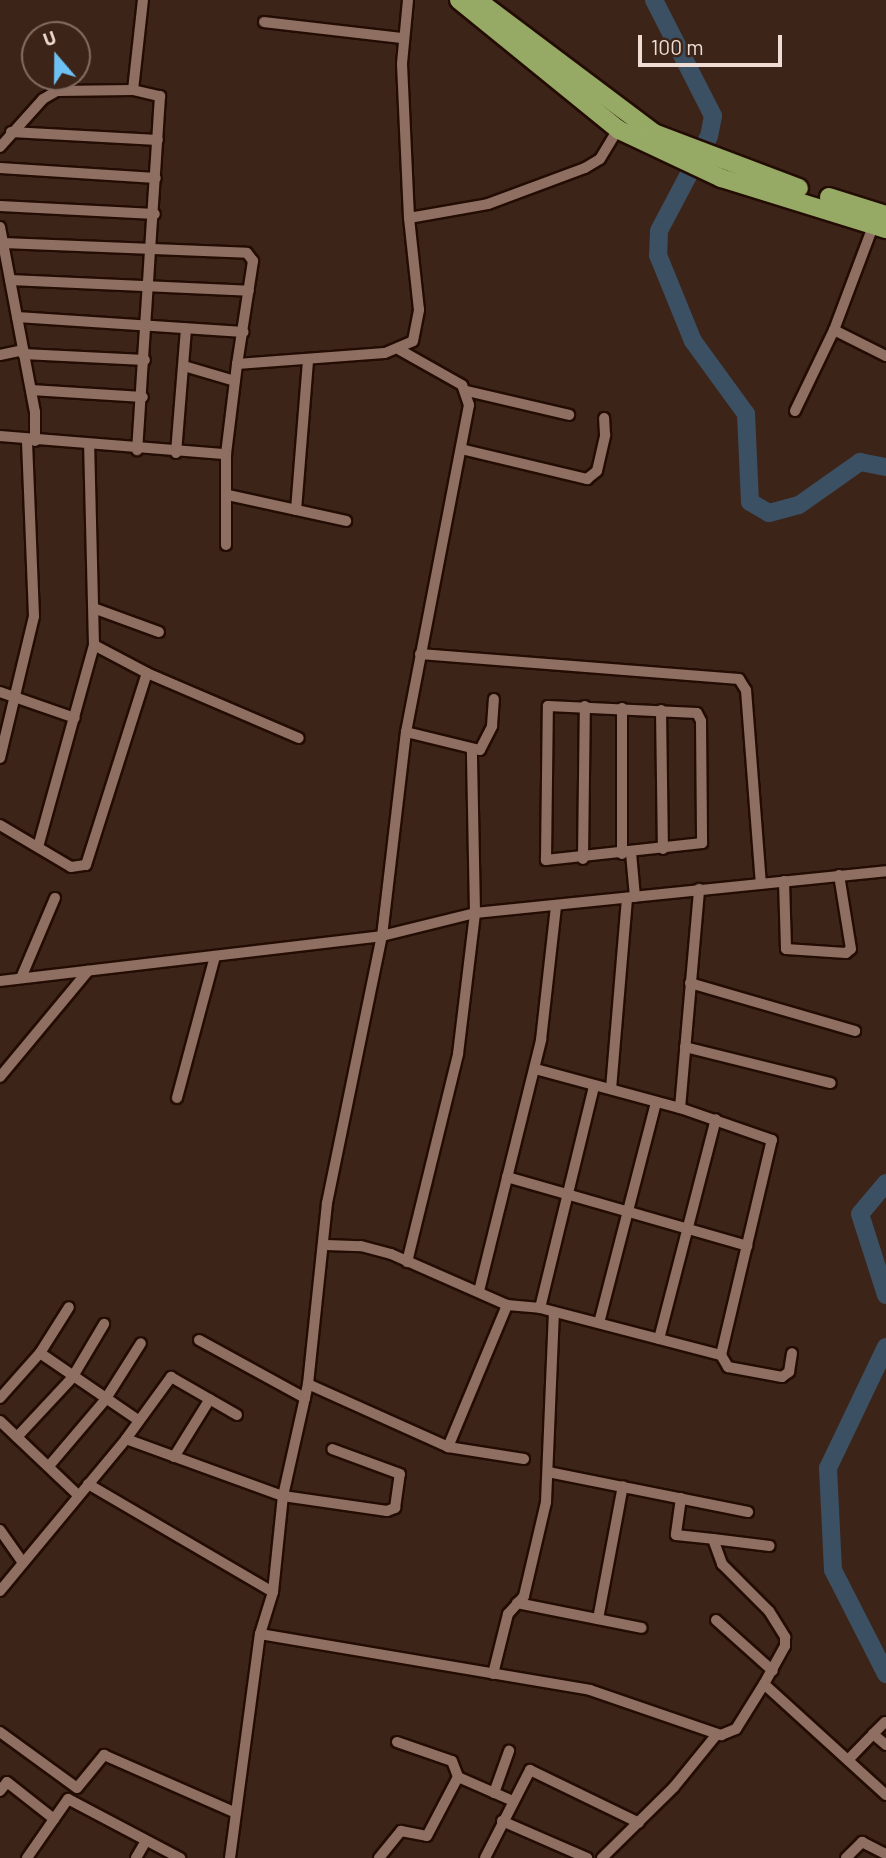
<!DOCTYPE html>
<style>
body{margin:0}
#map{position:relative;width:886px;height:1858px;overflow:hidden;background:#3d2418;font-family:Barlow,sans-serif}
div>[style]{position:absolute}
.river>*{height:18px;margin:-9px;padding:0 9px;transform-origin:9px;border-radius:9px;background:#3b5063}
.roads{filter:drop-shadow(2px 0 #230c03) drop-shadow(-2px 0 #230c03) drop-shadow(0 2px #230c03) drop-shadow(0 -2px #230c03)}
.minor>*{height:10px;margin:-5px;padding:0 5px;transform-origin:5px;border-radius:5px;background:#8e6f61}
.trunk>*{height:18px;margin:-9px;padding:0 9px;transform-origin:9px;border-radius:9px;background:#96aa66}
span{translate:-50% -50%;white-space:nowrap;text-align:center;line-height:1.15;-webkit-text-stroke:7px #3d2418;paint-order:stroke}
.north{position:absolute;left:21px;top:21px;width:70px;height:70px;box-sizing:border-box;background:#3d2418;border:2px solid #846e64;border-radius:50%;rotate:340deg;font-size:19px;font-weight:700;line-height:28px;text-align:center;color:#efddd5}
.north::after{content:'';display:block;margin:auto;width:24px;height:32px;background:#6ec2f3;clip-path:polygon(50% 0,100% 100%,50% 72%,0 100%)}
.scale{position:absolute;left:638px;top:35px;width:144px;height:32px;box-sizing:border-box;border:4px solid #efddd5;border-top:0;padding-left:9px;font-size:21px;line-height:24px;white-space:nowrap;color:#efddd5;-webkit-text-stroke:5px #3d2418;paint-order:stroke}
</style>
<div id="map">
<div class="river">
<i style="left:654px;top:0;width:130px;rotate:63deg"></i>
<i style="left:713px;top:116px;width:20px;rotate:101deg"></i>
<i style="left:709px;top:136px;width:107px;rotate:117.8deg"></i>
<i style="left:659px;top:231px;width:24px;rotate:92deg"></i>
<i style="left:658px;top:255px;width:93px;rotate:67.9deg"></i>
<i style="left:693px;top:341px;width:90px;rotate:54deg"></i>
<i style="left:746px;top:414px;width:88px;rotate:87.4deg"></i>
<i style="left:750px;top:502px;width:22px;rotate:30deg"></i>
<i style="left:769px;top:513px;width:31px;rotate:-15deg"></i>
<i style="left:799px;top:505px;width:75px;rotate:-35.2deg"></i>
<i style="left:860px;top:462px;width:26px;rotate:11deg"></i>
<i style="left:886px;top:1183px;width:40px;rotate:130deg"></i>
<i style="left:860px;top:1214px;width:85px;rotate:72.2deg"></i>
<i style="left:886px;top:1347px;width:134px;rotate:115.6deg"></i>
<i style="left:828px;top:1468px;width:102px;rotate:87.2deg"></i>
<i style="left:833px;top:1570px;width:117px;rotate:63deg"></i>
</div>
<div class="roads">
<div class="minor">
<i style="left:408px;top:0;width:64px;rotate:95.4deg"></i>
<i style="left:402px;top:64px;width:154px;rotate:87.4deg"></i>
<i style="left:264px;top:22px;width:140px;rotate:6.6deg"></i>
<i style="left:133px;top:90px;width:91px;rotate:-83.7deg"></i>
<i style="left:11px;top:132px;width:147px;rotate:3.1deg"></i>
<i style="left:0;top:147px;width:64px;rotate:-48.1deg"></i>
<i style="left:43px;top:99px;width:16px;rotate:-30deg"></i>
<i style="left:57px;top:91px;width:76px;rotate:-0.8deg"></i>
<i style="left:133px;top:90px;width:28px;rotate:13deg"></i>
<i style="left:160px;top:96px;width:355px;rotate:93.7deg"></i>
<i style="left:0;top:168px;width:156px;rotate:3.7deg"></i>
<i style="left:0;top:206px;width:155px;rotate:3deg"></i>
<i style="left:875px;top:221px;width:116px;rotate:110.6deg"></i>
<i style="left:834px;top:330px;width:58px;rotate:26.6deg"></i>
<i style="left:0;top:227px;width:188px;rotate:79.3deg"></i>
<i style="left:35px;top:412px;width:29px;rotate:90deg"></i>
<i style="left:3px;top:243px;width:244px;rotate:2.3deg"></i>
<i style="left:247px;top:253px;width:10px;rotate:53deg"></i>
<i style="left:253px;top:261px;width:104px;rotate:98.8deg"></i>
<i style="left:10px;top:280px;width:239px;rotate:2.6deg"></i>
<i style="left:17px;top:317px;width:227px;rotate:3.8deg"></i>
<i style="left:23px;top:354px;width:122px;rotate:2.8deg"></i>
<i style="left:0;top:355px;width:24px;rotate:-12deg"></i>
<i style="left:184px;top:366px;width:53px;rotate:16.4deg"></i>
<i style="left:31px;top:390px;width:112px;rotate:3.6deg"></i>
<i style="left:467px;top:391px;width:105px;rotate:13.2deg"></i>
<i style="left:795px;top:411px;width:90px;rotate:-64.3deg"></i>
<i style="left:0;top:436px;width:227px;rotate:4.6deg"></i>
<i style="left:226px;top:454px;width:91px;rotate:-83deg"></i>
<i style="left:237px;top:364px;width:148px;rotate:-4.3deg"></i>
<i style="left:385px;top:353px;width:30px;rotate:-23deg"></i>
<i style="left:413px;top:341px;width:32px;rotate:-79deg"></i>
<i style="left:419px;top:310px;width:93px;rotate:-96.2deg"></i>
<i style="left:409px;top:218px;width:80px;rotate:-10deg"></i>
<i style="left:488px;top:204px;width:103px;rotate:-20.4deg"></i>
<i style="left:585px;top:168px;width:17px;rotate:-31deg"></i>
<i style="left:600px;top:159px;width:39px;rotate:-59deg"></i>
<i style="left:461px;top:449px;width:130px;rotate:13.4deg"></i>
<i style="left:587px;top:479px;width:13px;rotate:-39deg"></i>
<i style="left:597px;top:471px;width:37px;rotate:-77deg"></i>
<i style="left:605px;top:435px;width:17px;rotate:-93deg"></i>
<i style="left:176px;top:453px;width:125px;rotate:-85.4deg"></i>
<i style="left:226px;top:454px;width:91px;rotate:90deg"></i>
<i style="left:228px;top:495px;width:121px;rotate:12.4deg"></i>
<i style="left:296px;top:510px;width:150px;rotate:-85.4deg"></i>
<i style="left:96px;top:609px;width:67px;rotate:20.1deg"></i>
<i style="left:94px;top:645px;width:60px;rotate:27.8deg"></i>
<i style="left:147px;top:673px;width:165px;rotate:23.2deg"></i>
<i style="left:420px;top:654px;width:320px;rotate:4.5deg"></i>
<i style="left:739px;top:679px;width:13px;rotate:58deg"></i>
<i style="left:746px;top:690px;width:194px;rotate:85.6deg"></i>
<i style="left:0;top:692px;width:79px;rotate:19.1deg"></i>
<i style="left:548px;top:706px;width:149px;rotate:2.7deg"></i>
<i style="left:697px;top:713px;width:9px;rotate:63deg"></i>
<i style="left:701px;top:721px;width:122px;rotate:89.5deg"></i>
<i style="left:702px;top:843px;width:157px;rotate:173.8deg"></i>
<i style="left:546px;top:860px;width:154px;rotate:-89.3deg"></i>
<i style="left:622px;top:708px;width:146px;rotate:90deg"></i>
<i style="left:661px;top:710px;width:139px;rotate:89.2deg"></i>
<i style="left:406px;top:732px;width:76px;rotate:13.7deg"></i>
<i style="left:480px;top:750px;width:27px;rotate:-63deg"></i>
<i style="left:492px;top:726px;width:27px;rotate:-86deg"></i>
<i style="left:0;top:758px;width:146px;rotate:-76.5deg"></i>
<i style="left:34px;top:616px;width:176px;rotate:-92.3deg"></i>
<i style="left:0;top:825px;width:82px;rotate:30.6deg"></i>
<i style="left:71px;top:867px;width:15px;rotate:-8deg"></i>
<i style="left:86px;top:865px;width:201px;rotate:-72.4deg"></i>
<i style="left:38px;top:847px;width:210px;rotate:-74.5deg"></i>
<i style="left:94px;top:645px;width:199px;rotate:-91.4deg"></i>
<i style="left:631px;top:853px;width:44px;rotate:84.8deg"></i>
<i style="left:583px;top:859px;width:153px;rotate:-89.3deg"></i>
<i style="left:784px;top:881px;width:68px;rotate:88.3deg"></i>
<i style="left:786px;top:949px;width:60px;rotate:3.8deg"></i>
<i style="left:846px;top:953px;width:6px;rotate:-39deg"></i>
<i style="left:851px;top:949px;width:75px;rotate:-99.2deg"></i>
<i style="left:21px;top:978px;width:87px;rotate:-67deg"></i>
<i style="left:0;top:981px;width:385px;rotate:-6.7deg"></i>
<i style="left:382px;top:936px;width:96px;rotate:-13.9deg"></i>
<i style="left:475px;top:913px;width:413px;rotate:-5.8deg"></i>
<i style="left:690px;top:983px;width:172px;rotate:16.2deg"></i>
<i style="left:685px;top:1047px;width:150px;rotate:13.9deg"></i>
<i style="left:0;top:1077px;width:138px;rotate:-50.3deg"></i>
<i style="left:611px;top:1089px;width:191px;rotate:-85.2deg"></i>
<i style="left:177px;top:1098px;width:147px;rotate:-75deg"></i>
<i style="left:680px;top:1108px;width:220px;rotate:-85deg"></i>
<i style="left:507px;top:1177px;width:250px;rotate:16deg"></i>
<i style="left:326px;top:1245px;width:35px;rotate:2deg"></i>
<i style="left:361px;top:1246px;width:31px;rotate:15deg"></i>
<i style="left:391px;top:1254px;width:127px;rotate:23.7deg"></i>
<i style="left:507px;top:1305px;width:33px;rotate:5deg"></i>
<i style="left:540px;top:1308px;width:187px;rotate:14.6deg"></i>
<i style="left:721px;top:1355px;width:221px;rotate:-76.7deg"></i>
<i style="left:772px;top:1140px;width:97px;rotate:-160.8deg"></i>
<i style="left:680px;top:1108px;width:150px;rotate:-164.9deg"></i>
<i style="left:407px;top:1262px;width:214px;rotate:-76.2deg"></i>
<i style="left:458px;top:1054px;width:142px;rotate:-83.1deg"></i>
<i style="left:475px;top:913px;width:162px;rotate:-91.1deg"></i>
<i style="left:479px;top:1291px;width:259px;rotate:-76.1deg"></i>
<i style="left:541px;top:1040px;width:135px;rotate:-83.6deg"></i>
<i style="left:540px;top:1308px;width:228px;rotate:-76.3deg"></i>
<i style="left:599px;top:1323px;width:228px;rotate:-75.5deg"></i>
<i style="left:659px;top:1339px;width:227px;rotate:-75.5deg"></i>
<i style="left:199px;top:1340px;width:121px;rotate:28.7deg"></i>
<i style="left:40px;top:1353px;width:119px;rotate:34.4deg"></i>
<i style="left:721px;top:1355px;width:14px;rotate:60deg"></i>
<i style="left:728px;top:1367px;width:55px;rotate:10.5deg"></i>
<i style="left:782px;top:1377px;width:9px;rotate:-36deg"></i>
<i style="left:789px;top:1372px;width:19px;rotate:-81deg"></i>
<i style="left:308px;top:1384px;width:154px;rotate:24.2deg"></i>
<i style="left:448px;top:1447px;width:154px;rotate:-67.4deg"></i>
<i style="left:0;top:1398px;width:60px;rotate:-48.4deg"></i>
<i style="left:40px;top:1353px;width:54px;rotate:-57.8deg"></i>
<i style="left:0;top:1421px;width:108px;rotate:43.5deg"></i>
<i style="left:17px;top:1437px;width:81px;rotate:-47deg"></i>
<i style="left:72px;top:1378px;width:63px;rotate:-59.3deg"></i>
<i style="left:126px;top:1439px;width:167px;rotate:20deg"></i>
<i style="left:283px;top:1496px;width:105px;rotate:8.2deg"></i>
<i style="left:387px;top:1511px;width:9px;rotate:-21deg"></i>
<i style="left:395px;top:1508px;width:34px;rotate:-82deg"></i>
<i style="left:400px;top:1474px;width:72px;rotate:-159.8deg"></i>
<i style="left:448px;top:1447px;width:77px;rotate:9deg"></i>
<i style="left:174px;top:1457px;width:68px;rotate:-58.2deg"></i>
<i style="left:49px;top:1466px;width:87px;rotate:-49.7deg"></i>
<i style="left:105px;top:1400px;width:67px;rotate:-57.7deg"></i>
<i style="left:548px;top:1472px;width:204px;rotate:11.3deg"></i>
<i style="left:88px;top:1484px;width:214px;rotate:30.3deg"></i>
<i style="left:681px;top:1498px;width:37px;rotate:98deg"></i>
<i style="left:676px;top:1535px;width:37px;rotate:6deg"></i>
<i style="left:713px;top:1539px;width:27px;rotate:70deg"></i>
<i style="left:722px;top:1564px;width:66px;rotate:45deg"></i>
<i style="left:769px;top:1611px;width:31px;rotate:58deg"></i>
<i style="left:785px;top:1637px;width:9px;rotate:90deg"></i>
<i style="left:785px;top:1646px;width:43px;rotate:118.9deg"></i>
<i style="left:0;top:1530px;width:39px;rotate:55deg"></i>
<i style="left:713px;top:1539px;width:57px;rotate:7deg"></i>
<i style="left:0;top:1591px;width:197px;rotate:-50.3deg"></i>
<i style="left:126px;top:1439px;width:77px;rotate:-54deg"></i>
<i style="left:171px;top:1377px;width:76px;rotate:29.9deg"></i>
<i style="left:517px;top:1603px;width:127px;rotate:11.3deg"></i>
<i style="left:598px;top:1619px;width:135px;rotate:-79.4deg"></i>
<i style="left:716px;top:1620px;width:76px;rotate:41.8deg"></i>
<i style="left:260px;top:1634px;width:335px;rotate:9.6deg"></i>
<i style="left:590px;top:1690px;width:139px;rotate:19deg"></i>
<i style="left:721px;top:1735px;width:16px;rotate:-22deg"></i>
<i style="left:736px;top:1729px;width:53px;rotate:-58.1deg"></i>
<i style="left:764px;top:1684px;width:165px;rotate:42.3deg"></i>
<i style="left:493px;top:1674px;width:62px;rotate:-76deg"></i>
<i style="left:508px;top:1614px;width:24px;rotate:-48deg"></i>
<i style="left:524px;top:1596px;width:97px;rotate:-76.8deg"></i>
<i style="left:546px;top:1502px;width:190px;rotate:-87.6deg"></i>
<i style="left:0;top:1732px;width:95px;rotate:36deg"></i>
<i style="left:77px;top:1788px;width:43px;rotate:-50.7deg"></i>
<i style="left:104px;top:1755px;width:144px;rotate:23.7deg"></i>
<i style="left:873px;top:1734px;width:17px;rotate:-45deg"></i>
<i style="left:397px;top:1742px;width:58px;rotate:19.1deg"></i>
<i style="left:452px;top:1761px;width:17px;rotate:69deg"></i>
<i style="left:458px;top:1777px;width:60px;rotate:23.6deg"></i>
<i style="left:848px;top:1760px;width:36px;rotate:-46deg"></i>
<i style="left:873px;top:1734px;width:17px;rotate:40deg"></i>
<i style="left:0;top:1791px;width:11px;rotate:-52deg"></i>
<i style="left:7px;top:1782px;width:60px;rotate:38.2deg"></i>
<i style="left:494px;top:1793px;width:45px;rotate:-70.3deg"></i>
<i style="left:502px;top:1821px;width:93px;rotate:23.5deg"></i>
<i style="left:27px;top:1858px;width:72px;rotate:-55.2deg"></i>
<i style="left:68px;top:1799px;width:127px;rotate:27.8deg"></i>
<i style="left:136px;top:1858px;width:20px;rotate:-60deg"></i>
<i style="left:230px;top:1858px;width:226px;rotate:-82.4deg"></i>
<i style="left:260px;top:1634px;width:44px;rotate:-72.8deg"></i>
<i style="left:273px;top:1592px;width:97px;rotate:-84.1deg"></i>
<i style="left:283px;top:1496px;width:115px;rotate:-77.4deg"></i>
<i style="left:308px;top:1384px;width:182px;rotate:-84deg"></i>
<i style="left:327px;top:1203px;width:273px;rotate:-78.4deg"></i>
<i style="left:382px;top:936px;width:205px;rotate:-83.3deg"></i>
<i style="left:406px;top:732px;width:333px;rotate:-79.1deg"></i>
<i style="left:469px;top:405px;width:21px;rotate:-109deg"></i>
<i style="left:462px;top:385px;width:71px;rotate:-150.6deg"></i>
<i style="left:379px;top:1858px;width:35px;rotate:-51deg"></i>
<i style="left:401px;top:1831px;width:26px;rotate:11deg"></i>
<i style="left:427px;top:1836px;width:67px;rotate:-62.3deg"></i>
<i style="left:485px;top:1858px;width:99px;rotate:-62.9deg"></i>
<i style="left:530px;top:1770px;width:121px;rotate:25.9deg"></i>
<i style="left:602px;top:1858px;width:101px;rotate:-44.6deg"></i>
<i style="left:674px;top:1787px;width:68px;rotate:-50.9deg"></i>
<i style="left:846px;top:1858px;width:23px;rotate:-45deg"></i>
<i style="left:862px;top:1842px;width:27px;rotate:27deg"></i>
</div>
<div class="trunk">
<i style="left:459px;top:0;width:206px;rotate:39.1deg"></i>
<i style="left:619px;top:130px;width:113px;rotate:25.2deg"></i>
<i style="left:721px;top:178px;width:173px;rotate:17.2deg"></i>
<i style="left:477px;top:0;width:221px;rotate:36.9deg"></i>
<i style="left:654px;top:133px;width:155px;rotate:20.8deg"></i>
<i style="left:829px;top:197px;width:60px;rotate:17.5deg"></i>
</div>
</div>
<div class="north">U</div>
<div class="scale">100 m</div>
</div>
